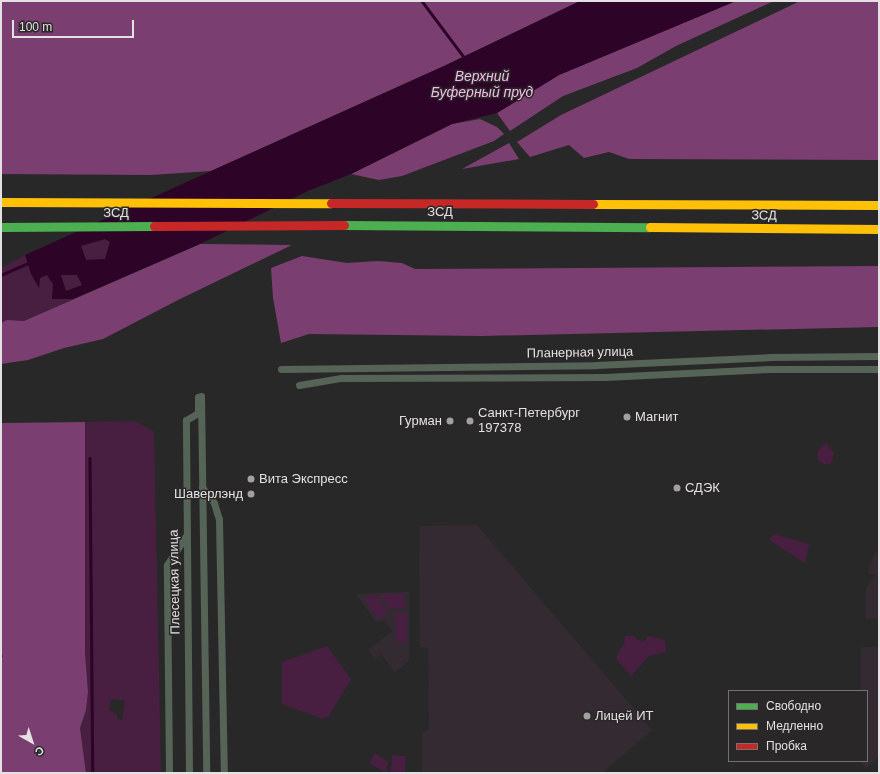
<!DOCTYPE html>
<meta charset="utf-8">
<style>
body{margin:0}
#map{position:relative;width:880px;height:774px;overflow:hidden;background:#292829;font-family:Helvetica,sans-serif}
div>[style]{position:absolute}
.built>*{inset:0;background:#332b31}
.green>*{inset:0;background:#481f41;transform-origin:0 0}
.forest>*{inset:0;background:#7b3e70}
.water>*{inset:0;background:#2d0427}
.stream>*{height:2.5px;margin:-1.25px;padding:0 1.25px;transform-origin:1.25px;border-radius:1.25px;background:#2d0427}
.street>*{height:7px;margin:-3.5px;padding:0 3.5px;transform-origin:3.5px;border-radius:3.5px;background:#566357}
.fast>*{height:9px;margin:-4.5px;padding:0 4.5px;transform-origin:4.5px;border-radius:4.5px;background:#4caf50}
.slow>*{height:9px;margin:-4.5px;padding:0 4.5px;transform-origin:4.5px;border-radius:4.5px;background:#ffc107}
.jam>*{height:9px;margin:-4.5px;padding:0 4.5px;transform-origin:4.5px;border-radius:4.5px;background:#c62828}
.dots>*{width:11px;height:11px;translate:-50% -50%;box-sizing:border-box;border:2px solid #2a2729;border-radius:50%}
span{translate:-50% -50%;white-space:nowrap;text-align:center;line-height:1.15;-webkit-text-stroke:3px #2a2729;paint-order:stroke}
.street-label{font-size:13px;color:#e3e1e2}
.poi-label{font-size:13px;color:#e3e1e2}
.left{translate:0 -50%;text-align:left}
.right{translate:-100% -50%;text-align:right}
.water-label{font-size:14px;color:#f7bae9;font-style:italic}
.frame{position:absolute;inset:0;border:2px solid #e3e1e2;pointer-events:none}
.legend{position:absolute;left:728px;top:690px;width:140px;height:72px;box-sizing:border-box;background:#2a2729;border:1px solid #747173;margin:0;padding:5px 7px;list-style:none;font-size:12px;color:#e3e1e2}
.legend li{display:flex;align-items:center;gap:8px;height:20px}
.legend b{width:20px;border:1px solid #747173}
.north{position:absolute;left:12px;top:722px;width:40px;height:40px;-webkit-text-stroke:3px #2a2729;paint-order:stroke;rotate:141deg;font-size:11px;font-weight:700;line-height:16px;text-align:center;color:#e3e1e2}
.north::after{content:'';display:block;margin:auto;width:14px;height:18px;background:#e3e1e2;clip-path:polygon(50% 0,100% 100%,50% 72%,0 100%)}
.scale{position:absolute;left:12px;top:20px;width:122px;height:18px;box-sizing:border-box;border:2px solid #e3e1e2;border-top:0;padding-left:5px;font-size:12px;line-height:14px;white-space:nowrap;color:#e3e1e2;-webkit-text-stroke:3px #2a2729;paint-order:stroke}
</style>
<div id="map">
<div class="built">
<i style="clip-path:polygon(477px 525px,652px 730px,602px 773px,422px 773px,422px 733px,429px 729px,428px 647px,420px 647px,419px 526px)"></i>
<i style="clip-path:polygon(874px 553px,879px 553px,879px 619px,866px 619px,866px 588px,876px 574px,868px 574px)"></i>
<i style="clip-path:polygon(409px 592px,409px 661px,395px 672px,381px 654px,375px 659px,368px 650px,393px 631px,384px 620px,376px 622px,356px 594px)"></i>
<i style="clip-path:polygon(861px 647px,879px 647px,879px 757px,866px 768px,860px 761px,867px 761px,867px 691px,861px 691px)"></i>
</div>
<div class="green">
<i style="clip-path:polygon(105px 239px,110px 241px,105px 259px,86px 260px,81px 246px)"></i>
<i style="clip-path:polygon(25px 255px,39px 287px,40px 278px,47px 275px,53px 284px,52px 299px,73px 299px,24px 321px,7px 320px,1px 323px,1px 268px)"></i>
<i style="clip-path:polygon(60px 275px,77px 275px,83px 285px,65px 291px)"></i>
<i style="clip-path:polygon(evenodd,135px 421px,154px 432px,161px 773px,86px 773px,80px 728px,86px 710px,88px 692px,85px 653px,85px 422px,135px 421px,111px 699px,125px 700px,122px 720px,117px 719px,117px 715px,109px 709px,111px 699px)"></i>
<i style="clip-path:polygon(826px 443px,834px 453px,831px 464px,824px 464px,818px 460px,818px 450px)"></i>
<i style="clip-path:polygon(774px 534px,809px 544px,805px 563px,769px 540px)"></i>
<i style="left:374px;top:593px;width:24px;height:12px;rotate:54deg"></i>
<i style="clip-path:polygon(379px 594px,404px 594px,405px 608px,389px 609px)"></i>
<i style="left:396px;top:613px;width:11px;height:29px"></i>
<i style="clip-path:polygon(625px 636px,635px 636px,637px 640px,645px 641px,648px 636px,665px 640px,666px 652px,649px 656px,631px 676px,617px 660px,617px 655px,624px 644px)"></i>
<i style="clip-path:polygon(327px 646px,351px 679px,329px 716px,323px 719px,282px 704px,282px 662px)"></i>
<i style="clip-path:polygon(375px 753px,388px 762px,386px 773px,369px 763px)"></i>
<i style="left:392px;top:755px;width:14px;height:18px;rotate:4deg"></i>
</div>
<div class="forest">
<i style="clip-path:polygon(1px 1px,580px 1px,444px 66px,211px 171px,151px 175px,1px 174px)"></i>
<i style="clip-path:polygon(736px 1px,774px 1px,676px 46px,637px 68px,563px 96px,510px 131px,497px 113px,559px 75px)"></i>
<i style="clip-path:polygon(800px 1px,879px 1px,879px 160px,629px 159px,609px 152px,584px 158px,569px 145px,530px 157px,517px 142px,561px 115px)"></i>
<i style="clip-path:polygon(480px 119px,497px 127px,504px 134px,494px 141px,402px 176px,379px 180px,351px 174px,452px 124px)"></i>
<i style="clip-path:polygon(509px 143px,519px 159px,462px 169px)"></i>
<i style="clip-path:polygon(200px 244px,292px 245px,178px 300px,103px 339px,64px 348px,28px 360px,1px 364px,1px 323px,7px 320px,24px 321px)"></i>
<i style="clip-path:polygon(302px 256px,347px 263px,378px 261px,402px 263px,415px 269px,879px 266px,879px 327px,482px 336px,309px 334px,281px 343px,273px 298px,271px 268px)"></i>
<i style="clip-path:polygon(85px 422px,85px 653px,88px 692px,86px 710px,80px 728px,86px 773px,1px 773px,1px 659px,3px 656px,1px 654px,1px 423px)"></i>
</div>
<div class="water">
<i style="clip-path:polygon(evenodd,580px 1px,736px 1px,559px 75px,497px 113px,452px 124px,351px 174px,308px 191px,200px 244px,73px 299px,52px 299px,53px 284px,47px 275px,40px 278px,39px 288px,31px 274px,25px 255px,444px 66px,580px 1px,105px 239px,110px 242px,105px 259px,86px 260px,81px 246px,105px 239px,580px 1px,61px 275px,77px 275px,82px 285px,66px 291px,61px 275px)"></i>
</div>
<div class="stream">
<i style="left:422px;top:1px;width:70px;rotate:53.1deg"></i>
<i style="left:1px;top:275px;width:30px;rotate:-24deg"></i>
<i style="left:90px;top:458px;width:315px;rotate:89.5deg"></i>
</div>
<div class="street">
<i style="left:281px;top:369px;width:315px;rotate:-0.7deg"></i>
<i style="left:596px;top:365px;width:173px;rotate:-2.6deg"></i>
<i style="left:769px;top:357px;width:110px;rotate:-0.5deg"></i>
<i style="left:299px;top:385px;width:43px;rotate:-9.5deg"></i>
<i style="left:341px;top:378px;width:264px;rotate:-0.2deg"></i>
<i style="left:605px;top:377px;width:165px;rotate:-2.8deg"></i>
<i style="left:770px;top:369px;width:109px"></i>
<i style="left:202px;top:487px;width:20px;rotate:53deg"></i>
<i style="left:214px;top:503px;width:17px;rotate:73deg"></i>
<i style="left:219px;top:519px;width:254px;rotate:88.9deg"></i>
<i style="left:169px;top:773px;width:208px;rotate:-90.6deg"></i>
<i style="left:167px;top:565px;width:35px;rotate:-57deg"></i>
<i style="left:189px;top:773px;width:353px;rotate:-90.5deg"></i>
<i style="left:186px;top:420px;width:14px;rotate:-30deg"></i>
<i style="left:198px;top:413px;width:16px;rotate:-90deg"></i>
<i style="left:198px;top:397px;width:3px;rotate:-18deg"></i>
<i style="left:201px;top:396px;width:377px;rotate:89.2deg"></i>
</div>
<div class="fast">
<i style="left:344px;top:225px;width:306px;rotate:0.4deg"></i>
<i style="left:1px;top:227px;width:153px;rotate:-0.4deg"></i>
</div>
<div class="slow">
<i style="left:1px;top:202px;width:330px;rotate:0.2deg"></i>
<i style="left:593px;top:204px;width:286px;rotate:0.2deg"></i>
<i style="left:650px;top:227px;width:229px;rotate:0.5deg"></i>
</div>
<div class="jam">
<i style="left:331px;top:203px;width:262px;rotate:0.2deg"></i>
<i style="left:154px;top:226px;width:190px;rotate:-0.3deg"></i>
</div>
<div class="dots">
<i style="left:627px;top:417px;background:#a2a0a1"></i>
<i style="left:450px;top:421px;background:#a2a0a1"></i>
<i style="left:470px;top:421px;background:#a2a0a1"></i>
<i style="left:251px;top:479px;background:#a2a0a1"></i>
<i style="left:677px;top:488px;background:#a2a0a1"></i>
<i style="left:251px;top:494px;background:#a2a0a1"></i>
<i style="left:587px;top:716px;background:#a2a0a1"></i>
</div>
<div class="street-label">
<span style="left:440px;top:212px">ЗСД</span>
<span style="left:116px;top:213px">ЗСД</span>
<span style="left:764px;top:216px;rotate:1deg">ЗСД</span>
<span style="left:580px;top:353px;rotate:-1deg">Планерная улица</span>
<span style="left:175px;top:582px;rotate:-91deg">Плесецкая улица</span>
</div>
<div class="poi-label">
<span class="left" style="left:478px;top:421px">Санкт-Петербург<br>197378</span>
<span class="left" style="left:635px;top:417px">Магнит</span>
<span class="right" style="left:442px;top:421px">Гурман</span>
<span class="left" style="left:259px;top:479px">Вита Экспресс</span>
<span class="left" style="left:685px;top:488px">СДЭК</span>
<span class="right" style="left:243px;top:494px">Шаверлэнд</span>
<span class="left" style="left:595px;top:716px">Лицей ИТ</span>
</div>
<div class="water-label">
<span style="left:482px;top:84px">Верхний<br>Буферный пруд</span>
</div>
<div class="frame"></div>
<ul class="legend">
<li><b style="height:5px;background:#4caf50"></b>Свободно</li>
<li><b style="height:5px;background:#ffc107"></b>Медленно</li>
<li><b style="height:5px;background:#c62828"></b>Пробка</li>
</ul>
<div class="north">С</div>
<div class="scale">100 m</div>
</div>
